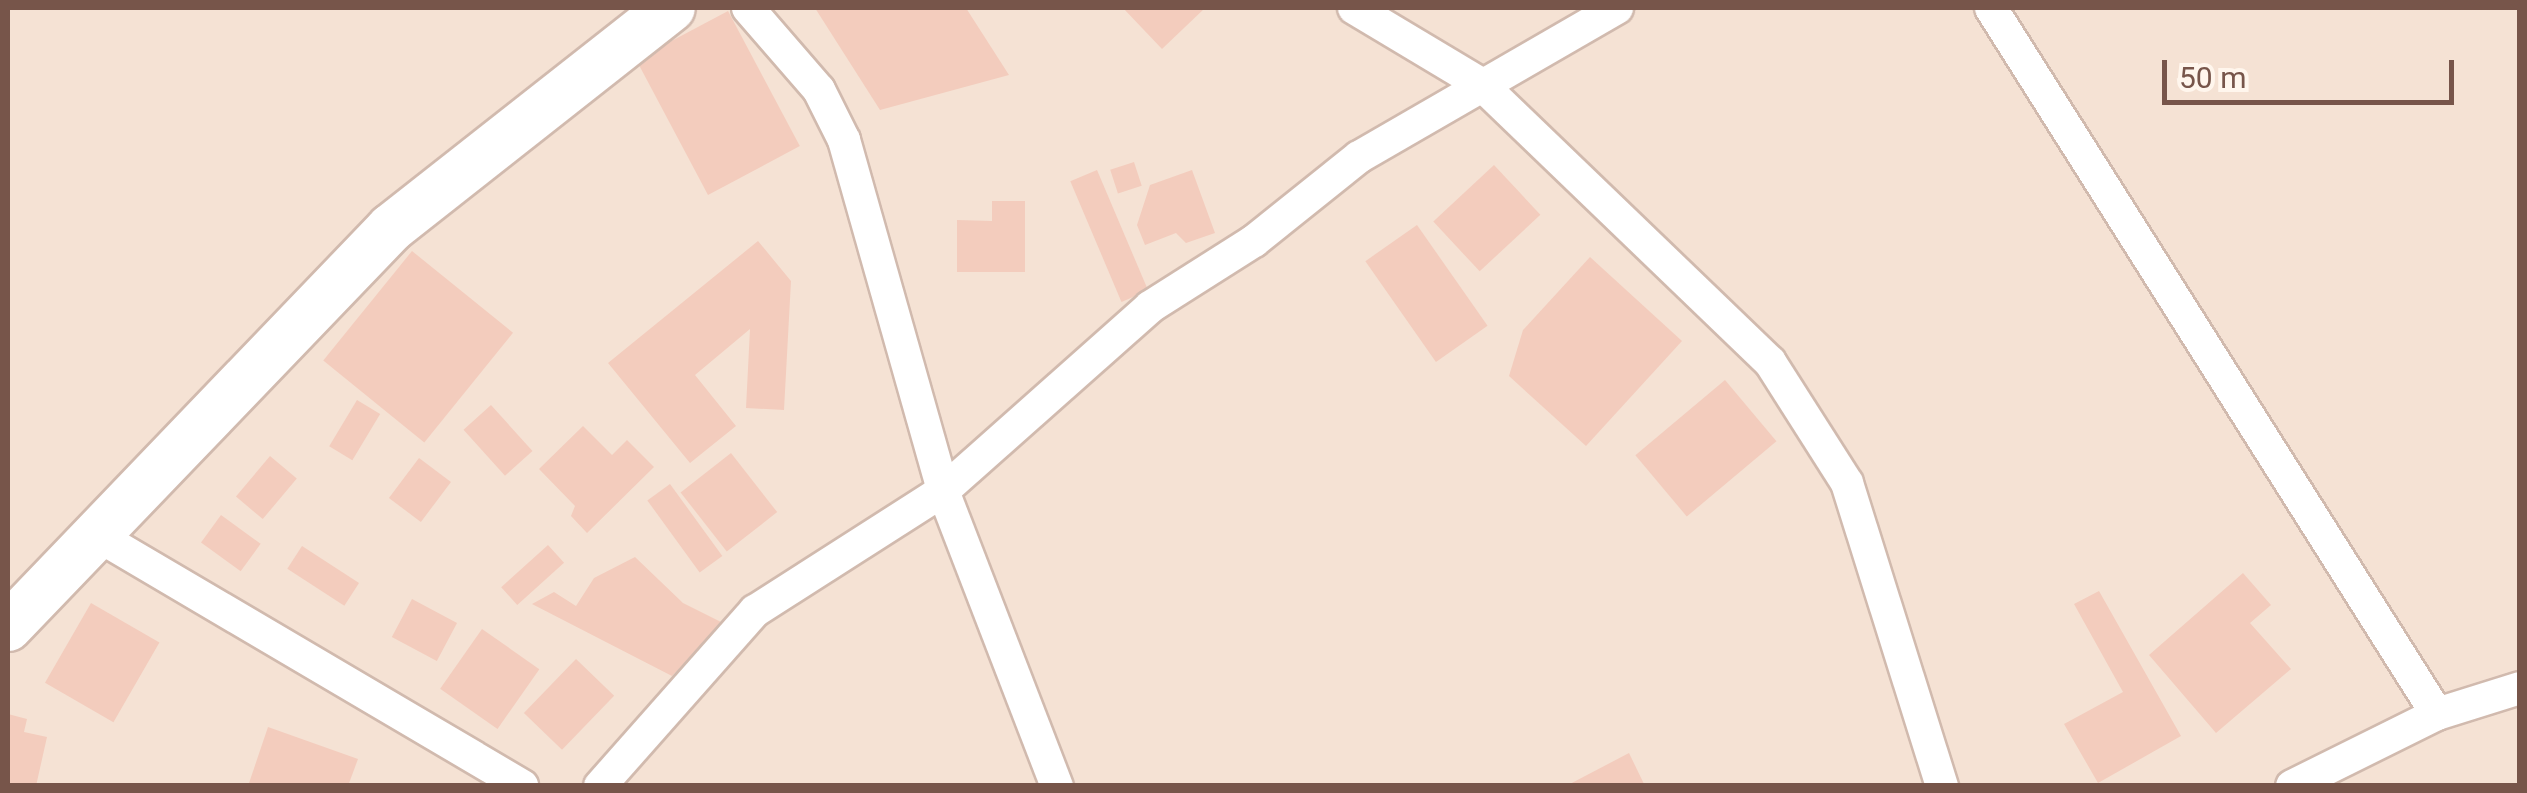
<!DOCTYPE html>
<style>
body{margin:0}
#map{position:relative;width:2527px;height:793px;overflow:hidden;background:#fdf1e6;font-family:Roboto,sans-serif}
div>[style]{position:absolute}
.residential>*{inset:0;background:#f5e2d4;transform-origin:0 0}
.building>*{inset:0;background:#f3ccbd;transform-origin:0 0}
.roads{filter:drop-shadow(2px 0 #d1baae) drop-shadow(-2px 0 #d1baae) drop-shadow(0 2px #d1baae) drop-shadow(0 -2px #d1baae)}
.street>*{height:32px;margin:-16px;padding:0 16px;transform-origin:16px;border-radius:16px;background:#fff}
.secondary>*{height:48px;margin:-24px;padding:0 24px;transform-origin:24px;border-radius:24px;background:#fff}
span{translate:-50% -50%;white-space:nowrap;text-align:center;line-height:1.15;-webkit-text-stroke:8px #fff6ed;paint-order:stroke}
.frame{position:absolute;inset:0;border:10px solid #77554a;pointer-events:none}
.scale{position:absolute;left:2162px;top:60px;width:292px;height:45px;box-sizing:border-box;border:5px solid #77554a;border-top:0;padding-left:12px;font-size:30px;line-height:35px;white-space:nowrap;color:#77554a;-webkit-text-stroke:8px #fff6ed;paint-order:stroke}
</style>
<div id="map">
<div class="residential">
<i style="left:8px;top:8px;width:2511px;height:777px"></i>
</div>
<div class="building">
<i style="clip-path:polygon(815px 8px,966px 8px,1009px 75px,880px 110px)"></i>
<i style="clip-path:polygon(1123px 8px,1205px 8px,1162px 49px)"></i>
<i style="left:728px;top:11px;width:153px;height:104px;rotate:62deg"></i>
<i style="left:1134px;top:162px;width:25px;height:25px;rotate:72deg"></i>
<i style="left:1494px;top:165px;width:68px;height:83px;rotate:47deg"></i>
<i style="left:1097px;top:170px;width:131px;height:29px;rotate:67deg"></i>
<i style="clip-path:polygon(1192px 170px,1215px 233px,1186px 243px,1176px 233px,1145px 245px,1137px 225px,1150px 185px)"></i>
<i style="clip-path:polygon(992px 201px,1025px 201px,1025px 272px,957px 272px,957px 220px,992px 221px)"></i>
<i style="left:1417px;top:225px;width:123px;height:63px;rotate:55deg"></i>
<i style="clip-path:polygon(758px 241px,791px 281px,784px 410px,746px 408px,750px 329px,695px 375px,736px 426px,690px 463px,608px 363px)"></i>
<i style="left:412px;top:251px;width:130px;height:141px;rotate:39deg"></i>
<i style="clip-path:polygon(1590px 257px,1682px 341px,1586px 446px,1509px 376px,1523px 330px)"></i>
<i style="left:1725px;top:380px;width:80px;height:117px;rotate:50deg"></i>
<i style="left:357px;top:400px;width:27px;height:54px;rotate:31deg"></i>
<i style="left:491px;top:405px;width:62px;height:37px;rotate:48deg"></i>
<i style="clip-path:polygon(583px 426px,612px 455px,627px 440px,654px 467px,587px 533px,571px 516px,575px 506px,539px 469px)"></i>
<i style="left:731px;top:453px;width:75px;height:64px;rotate:52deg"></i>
<i style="left:270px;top:456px;width:35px;height:53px;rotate:40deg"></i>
<i style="left:419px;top:458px;width:40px;height:50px;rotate:37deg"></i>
<i style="left:670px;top:484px;width:89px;height:28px;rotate:54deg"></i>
<i style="left:221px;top:515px;width:49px;height:34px;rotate:36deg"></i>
<i style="left:548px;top:545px;width:24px;height:63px;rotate:48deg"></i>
<i style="left:302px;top:546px;width:68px;height:27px;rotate:33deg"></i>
<i style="clip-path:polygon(635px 557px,683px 603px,723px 623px,672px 676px,532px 604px,554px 592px,576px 606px,594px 578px)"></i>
<i style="clip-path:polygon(2243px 573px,2271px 605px,2250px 623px,2291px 669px,2216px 733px,2149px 655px)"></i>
<i style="clip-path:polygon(2099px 591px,2181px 736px,2098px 783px,2064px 724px,2123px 692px,2074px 604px)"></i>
<i style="left:412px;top:599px;width:51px;height:43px;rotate:28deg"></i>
<i style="left:91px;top:603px;width:79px;height:92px;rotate:30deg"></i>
<i style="left:482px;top:629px;width:70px;height:73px;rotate:35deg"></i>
<i style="left:576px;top:659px;width:53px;height:75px;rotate:44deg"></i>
<i style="clip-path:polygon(8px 714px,27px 719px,24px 732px,47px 737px,36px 786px,8px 786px)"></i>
<i style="clip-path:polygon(268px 727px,358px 759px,348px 786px,248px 786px)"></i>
<i style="clip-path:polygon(1629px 753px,1645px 786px,1566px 786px)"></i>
</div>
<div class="roads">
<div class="street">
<i style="left:748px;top:8px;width:108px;rotate:49.1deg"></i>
<i style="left:819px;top:90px;width:56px;rotate:63.4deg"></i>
<i style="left:844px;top:140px;width:365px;rotate:74.2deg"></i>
<i style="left:943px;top:491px;width:316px;rotate:68.9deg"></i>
<i style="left:1354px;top:8px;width:148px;rotate:30.9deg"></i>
<i style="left:1481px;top:84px;width:401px;rotate:43.9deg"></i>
<i style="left:1770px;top:362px;width:143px;rotate:57.5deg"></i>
<i style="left:1847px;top:483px;width:318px;rotate:72.6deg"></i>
<i style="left:1991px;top:8px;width:835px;rotate:57.72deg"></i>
<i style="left:100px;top:537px;width:490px;rotate:30.5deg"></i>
<i style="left:600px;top:786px;width:234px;rotate:-48.5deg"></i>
<i style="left:755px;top:611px;width:223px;rotate:-32.6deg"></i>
<i style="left:943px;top:491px;width:277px;rotate:-41.6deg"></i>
<i style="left:1150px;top:307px;width:123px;rotate:-32.4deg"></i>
<i style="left:1254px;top:241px;width:134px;rotate:-38.7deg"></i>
<i style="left:1359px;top:157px;width:298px;rotate:-30deg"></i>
<i style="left:2292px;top:786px;width:162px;rotate:-26.4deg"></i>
<i style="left:2437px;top:714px;width:87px;rotate:-17.4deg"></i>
</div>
<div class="secondary">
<i style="left:8px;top:627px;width:553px;rotate:-46.17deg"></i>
<i style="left:391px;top:228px;width:356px;rotate:-38.2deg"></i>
</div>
</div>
<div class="frame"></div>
<div class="scale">50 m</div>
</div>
